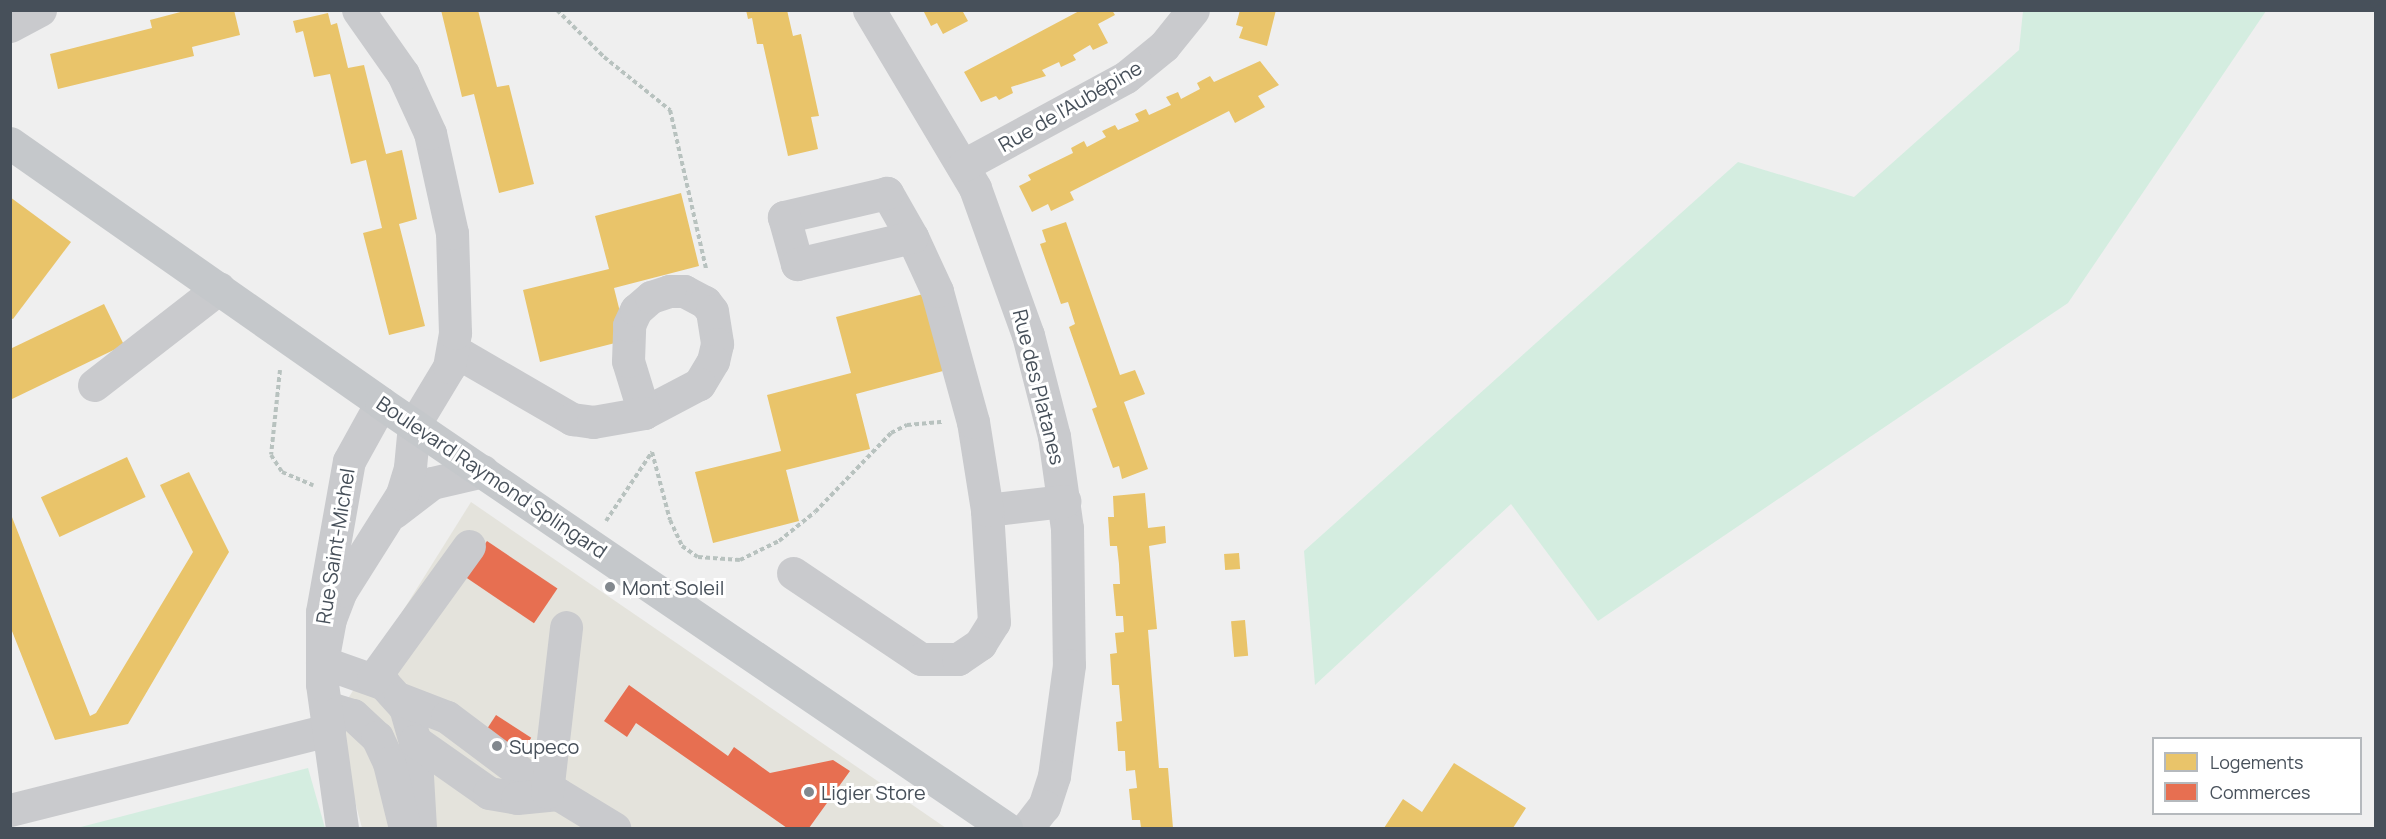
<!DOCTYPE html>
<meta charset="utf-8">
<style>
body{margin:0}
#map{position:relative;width:2386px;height:839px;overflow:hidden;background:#efefef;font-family:Manrope,sans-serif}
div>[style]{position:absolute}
.commercial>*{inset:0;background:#e4e3dc}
.green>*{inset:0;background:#d4ede0}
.homes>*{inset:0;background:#e9c46a;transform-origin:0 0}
.shops>*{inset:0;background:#e76f51;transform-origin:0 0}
.path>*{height:4px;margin-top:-2px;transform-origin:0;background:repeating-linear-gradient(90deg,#b8c2bf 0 4.5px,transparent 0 7.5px)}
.minor>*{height:33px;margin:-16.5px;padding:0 16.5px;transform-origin:16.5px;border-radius:16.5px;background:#c9cacd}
.major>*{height:33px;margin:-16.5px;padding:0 16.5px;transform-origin:16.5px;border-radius:16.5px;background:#c5c8cb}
.dots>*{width:16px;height:16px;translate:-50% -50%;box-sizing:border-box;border:3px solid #fff;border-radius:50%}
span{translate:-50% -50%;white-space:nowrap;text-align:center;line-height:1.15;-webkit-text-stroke:6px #fff;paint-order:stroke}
.street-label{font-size:20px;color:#47505a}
.poi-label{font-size:20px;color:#47505a}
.left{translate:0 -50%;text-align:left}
.frame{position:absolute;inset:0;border:12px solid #47505a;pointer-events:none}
.legend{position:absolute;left:2152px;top:737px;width:210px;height:78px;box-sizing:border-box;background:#fff;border:2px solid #b5b9bd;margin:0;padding:8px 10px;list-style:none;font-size:18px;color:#47505a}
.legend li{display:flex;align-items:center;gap:12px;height:30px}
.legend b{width:30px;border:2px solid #b5b9bd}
</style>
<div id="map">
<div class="commercial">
<i style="clip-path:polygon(471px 502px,946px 828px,362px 828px,334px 721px)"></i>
</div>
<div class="green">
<i style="clip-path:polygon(2023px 11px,2266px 11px,2068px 303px,1598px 621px,1511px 504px,1315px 685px,1304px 551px,1738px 162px,1854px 197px,2019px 50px)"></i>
<i style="clip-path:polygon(308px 768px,325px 828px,77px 828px)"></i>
</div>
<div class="homes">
<i style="clip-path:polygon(188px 10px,234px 10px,240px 35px,192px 47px,194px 56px,58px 89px,50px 54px,152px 28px,150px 20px)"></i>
<i style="clip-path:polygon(441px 10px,478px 10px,497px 87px,509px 85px,534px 184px,499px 193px,474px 94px,462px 97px)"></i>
<i style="clip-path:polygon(746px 10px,787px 10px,793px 36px,801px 34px,819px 116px,811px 117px,818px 149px,788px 156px,763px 44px,757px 44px,752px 18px,748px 19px)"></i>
<i style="clip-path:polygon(923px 10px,962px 10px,968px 21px,943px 34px,937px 23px,931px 26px)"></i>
<i style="clip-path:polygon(1081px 10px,1112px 10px,1115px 15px,1098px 24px,1108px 43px,1093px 50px,1090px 45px,1073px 55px,1076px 60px,1061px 67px,1059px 62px,1042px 70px,1046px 76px,1011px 87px,1013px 93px,999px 100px,996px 96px,981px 102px,964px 72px)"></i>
<i style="clip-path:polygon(1240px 10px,1276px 10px,1267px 46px,1239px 38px,1243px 27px,1236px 25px)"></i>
<i style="clip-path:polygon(328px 13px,331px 25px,337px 23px,348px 68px,364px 65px,386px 154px,402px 150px,417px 219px,399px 224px,425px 326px,389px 335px,363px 233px,382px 228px,366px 160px,351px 164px,330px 74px,314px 77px,303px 31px,296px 33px,293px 21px)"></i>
<i style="clip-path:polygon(1260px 61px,1279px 85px,1258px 96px,1265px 107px,1235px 123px,1229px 111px,1070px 192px,1074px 200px,1051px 211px,1048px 204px,1032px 212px,1019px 186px,1031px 180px,1028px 175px,1073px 153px,1071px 148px,1084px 141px,1087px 147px,1106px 137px,1102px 131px,1115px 125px,1118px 130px,1139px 121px,1135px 114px,1146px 109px,1149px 115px,1171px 105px,1166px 97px,1178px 92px,1181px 99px,1200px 89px,1197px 83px,1210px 76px,1214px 82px)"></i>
<i style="clip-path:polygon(681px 193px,699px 266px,614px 288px,627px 340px,540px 362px,523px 290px,609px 269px,595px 216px)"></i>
<i style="clip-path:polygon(10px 197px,71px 242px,13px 319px,10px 318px)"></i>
<i style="clip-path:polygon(1066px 222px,1120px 375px,1135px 370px,1145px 394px,1124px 402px,1148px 469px,1122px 479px,1119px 466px,1113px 468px,1092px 409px,1097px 407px,1069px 327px,1075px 324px,1068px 302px,1061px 304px,1040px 244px,1046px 242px,1042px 230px)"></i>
<i style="clip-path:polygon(923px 294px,943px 371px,856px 394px,870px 449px,786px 470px,799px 521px,713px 543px,695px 472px,781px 451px,767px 395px,851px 373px,836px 317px)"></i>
<i style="clip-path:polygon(104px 304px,124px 345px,10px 400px,10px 349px)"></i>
<i style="left:127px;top:457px;width:44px;height:95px;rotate:65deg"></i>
<i style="clip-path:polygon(189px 472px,229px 552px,128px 724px,55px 740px,10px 626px,10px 512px,90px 716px,96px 713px,193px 552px,160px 485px)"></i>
<i style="clip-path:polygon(1145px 493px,1148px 528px,1165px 526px,1166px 543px,1149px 546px,1157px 629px,1148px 630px,1159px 768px,1168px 768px,1173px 828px,1141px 828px,1140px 820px,1132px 820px,1129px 789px,1137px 788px,1135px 770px,1126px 771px,1125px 751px,1118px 751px,1116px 722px,1122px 721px,1119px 685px,1112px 685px,1111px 668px,1110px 654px,1117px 653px,1115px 633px,1124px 632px,1123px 616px,1116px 616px,1113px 584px,1120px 584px,1119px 564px,1117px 546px,1110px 546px,1108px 517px,1114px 517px,1113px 496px)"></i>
<i style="left:1239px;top:553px;width:16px;height:15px;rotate:86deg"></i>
<i style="left:1245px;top:620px;width:36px;height:14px;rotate:85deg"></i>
<i style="clip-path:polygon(1454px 763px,1526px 808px,1513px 828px,1384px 828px,1403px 799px,1422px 812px)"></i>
</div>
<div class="shops">
<i style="left:487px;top:541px;width:85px;height:42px;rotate:34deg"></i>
<i style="clip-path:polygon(629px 685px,728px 756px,734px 747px,770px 773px,833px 760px,850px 771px,809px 828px,787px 828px,636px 723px,627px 737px,604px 721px)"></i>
<i style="left:496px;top:715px;width:42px;height:47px;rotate:33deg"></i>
</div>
<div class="path">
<i style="left:557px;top:10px;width:66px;rotate:45deg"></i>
<i style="left:604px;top:57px;width:85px;rotate:38.8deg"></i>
<i style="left:670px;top:110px;width:163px;rotate:77.2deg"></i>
<i style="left:280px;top:370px;width:85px;rotate:96deg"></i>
<i style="left:271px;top:455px;width:20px;rotate:57deg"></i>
<i style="left:282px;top:472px;width:34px;rotate:23deg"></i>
<i style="left:606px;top:521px;width:83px;rotate:-56.3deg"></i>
<i style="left:652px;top:452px;width:70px;rotate:75.2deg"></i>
<i style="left:670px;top:520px;width:29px;rotate:65deg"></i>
<i style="left:682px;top:546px;width:19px;rotate:35deg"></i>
<i style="left:698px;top:557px;width:42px;rotate:4.1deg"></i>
<i style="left:740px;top:560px;width:43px;rotate:-26deg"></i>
<i style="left:779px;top:541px;width:46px;rotate:-38.9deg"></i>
<i style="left:815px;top:512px;width:110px;rotate:-46.1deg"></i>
<i style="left:891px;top:433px;width:18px;rotate:-27deg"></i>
<i style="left:907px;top:425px;width:36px;rotate:-5deg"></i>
</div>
<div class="minor">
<i style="left:869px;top:10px;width:207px;rotate:59.2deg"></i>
<i style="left:975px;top:188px;width:156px;rotate:70.2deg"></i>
<i style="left:1028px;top:335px;width:104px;rotate:75.6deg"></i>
<i style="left:1054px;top:436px;width:93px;rotate:82deg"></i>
<i style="left:1067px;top:528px;width:137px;rotate:89.2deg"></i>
<i style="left:1069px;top:665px;width:112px;rotate:97.7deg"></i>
<i style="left:1054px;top:776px;width:32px;rotate:108deg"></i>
<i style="left:1044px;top:806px;width:28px;rotate:128deg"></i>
<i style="left:10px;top:26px;width:34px;rotate:-28deg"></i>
<i style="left:964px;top:165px;width:184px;rotate:-28.5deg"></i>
<i style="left:1126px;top:77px;width:49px;rotate:-39.2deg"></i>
<i style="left:1164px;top:46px;width:46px;rotate:-51.1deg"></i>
<i style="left:669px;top:291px;width:15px"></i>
<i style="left:684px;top:291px;width:24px;rotate:28deg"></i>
<i style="left:705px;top:302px;width:11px;rotate:52deg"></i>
<i style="left:712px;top:311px;width:33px;rotate:81deg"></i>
<i style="left:717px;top:344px;width:17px;rotate:103deg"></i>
<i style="left:713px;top:361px;width:27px;rotate:121deg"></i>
<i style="left:699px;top:384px;width:62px;rotate:152.2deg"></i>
<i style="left:644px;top:413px;width:54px;rotate:-107.1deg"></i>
<i style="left:628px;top:361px;width:36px;rotate:-88deg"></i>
<i style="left:629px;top:325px;width:17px;rotate:-65deg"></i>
<i style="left:636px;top:310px;width:20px;rotate:-41deg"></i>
<i style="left:651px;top:297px;width:19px;rotate:-18deg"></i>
<i style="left:453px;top:350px;width:138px;rotate:30.1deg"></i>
<i style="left:572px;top:419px;width:21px;rotate:8deg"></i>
<i style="left:593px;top:422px;width:52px;rotate:-10deg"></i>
<i style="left:94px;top:385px;width:158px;rotate:-37.8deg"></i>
<i style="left:987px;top:510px;width:78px;rotate:-6.7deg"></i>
<i style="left:394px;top:512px;width:48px;rotate:-37.3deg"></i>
<i style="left:432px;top:483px;width:52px;rotate:-13.2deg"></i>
<i style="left:793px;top:573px;width:154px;rotate:33.9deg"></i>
<i style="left:921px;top:659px;width:37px"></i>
<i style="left:958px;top:659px;width:27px;rotate:-34deg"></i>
<i style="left:980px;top:644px;width:26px;rotate:-58deg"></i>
<i style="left:994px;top:622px;width:112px;rotate:-93.6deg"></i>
<i style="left:987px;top:510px;width:89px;rotate:-99deg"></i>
<i style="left:973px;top:422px;width:136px;rotate:-105.4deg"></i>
<i style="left:937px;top:291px;width:60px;rotate:-114.8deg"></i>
<i style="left:912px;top:237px;width:51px;rotate:-119.6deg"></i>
<i style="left:887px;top:193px;width:106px;rotate:166.9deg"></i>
<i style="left:784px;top:217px;width:49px;rotate:74.5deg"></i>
<i style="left:797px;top:264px;width:118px;rotate:-13.2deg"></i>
<i style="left:322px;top:662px;width:44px;rotate:-79.5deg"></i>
<i style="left:330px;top:619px;width:30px;rotate:-69deg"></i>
<i style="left:341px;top:591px;width:115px;rotate:-57.8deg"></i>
<i style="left:402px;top:494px;width:28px;rotate:-73deg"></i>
<i style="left:410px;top:467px;width:42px;rotate:-84.6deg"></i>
<i style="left:414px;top:425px;width:68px;rotate:-58.9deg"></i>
<i style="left:449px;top:367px;width:35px;rotate:-80deg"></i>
<i style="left:455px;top:333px;width:100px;rotate:-91.7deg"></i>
<i style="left:452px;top:233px;width:102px;rotate:-102.4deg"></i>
<i style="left:430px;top:133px;width:65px;rotate:-114.6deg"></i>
<i style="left:403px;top:74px;width:78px;rotate:-125.1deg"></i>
<i style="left:322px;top:662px;width:66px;rotate:19.5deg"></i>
<i style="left:384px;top:684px;width:31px;rotate:48deg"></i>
<i style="left:405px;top:707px;width:35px;rotate:74deg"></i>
<i style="left:415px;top:741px;width:87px;rotate:86.7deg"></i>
<i style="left:373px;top:679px;width:164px;rotate:-54.2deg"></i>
<i style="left:400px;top:699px;width:50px;rotate:21deg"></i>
<i style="left:447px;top:717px;width:125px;rotate:36.9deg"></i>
<i style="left:326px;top:707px;width:28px;rotate:17deg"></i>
<i style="left:353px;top:715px;width:33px;rotate:43deg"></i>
<i style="left:377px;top:737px;width:29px;rotate:65deg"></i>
<i style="left:389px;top:763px;width:67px;rotate:76.2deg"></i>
<i style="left:415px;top:741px;width:90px;rotate:35.1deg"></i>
<i style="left:489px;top:793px;width:28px;rotate:10deg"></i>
<i style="left:517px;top:798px;width:41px;rotate:-5.6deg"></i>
<i style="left:558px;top:794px;width:66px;rotate:31.3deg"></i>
<i style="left:547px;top:792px;width:166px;rotate:-83.4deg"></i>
<i style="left:10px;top:810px;width:329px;rotate:-14.1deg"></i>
<i style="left:342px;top:828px;width:145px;rotate:-97.9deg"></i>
<i style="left:322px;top:684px;width:72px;rotate:-90deg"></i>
<i style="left:322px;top:612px;width:153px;rotate:-79.9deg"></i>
<i style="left:349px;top:461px;width:66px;rotate:-61.1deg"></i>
</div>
<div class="major">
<i style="left:10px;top:143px;width:453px;rotate:35deg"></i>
<i style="left:381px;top:403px;width:756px;rotate:34.22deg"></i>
</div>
<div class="dots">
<i style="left:610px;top:587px;background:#82888e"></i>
<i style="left:497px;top:746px;background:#82888e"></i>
<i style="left:809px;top:792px;background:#82888e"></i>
</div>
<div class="street-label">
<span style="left:1070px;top:106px;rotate:-30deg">Rue de l'Aubépine</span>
<span style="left:1039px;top:387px;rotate:76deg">Rue des Platanes</span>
<span style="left:492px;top:477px;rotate:34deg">Boulevard Raymond Splingard</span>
<span style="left:335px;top:546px;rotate:-81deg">Rue Saint-Michel</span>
</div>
<div class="poi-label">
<span class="left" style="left:622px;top:587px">Mont Soleil</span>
<span class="left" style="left:509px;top:746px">Supeco</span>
<span class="left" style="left:821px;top:792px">Ligier Store</span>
</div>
<div class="frame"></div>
<ul class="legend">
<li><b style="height:16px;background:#e9c46a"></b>Logements</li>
<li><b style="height:16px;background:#e76f51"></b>Commerces</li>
</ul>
</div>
